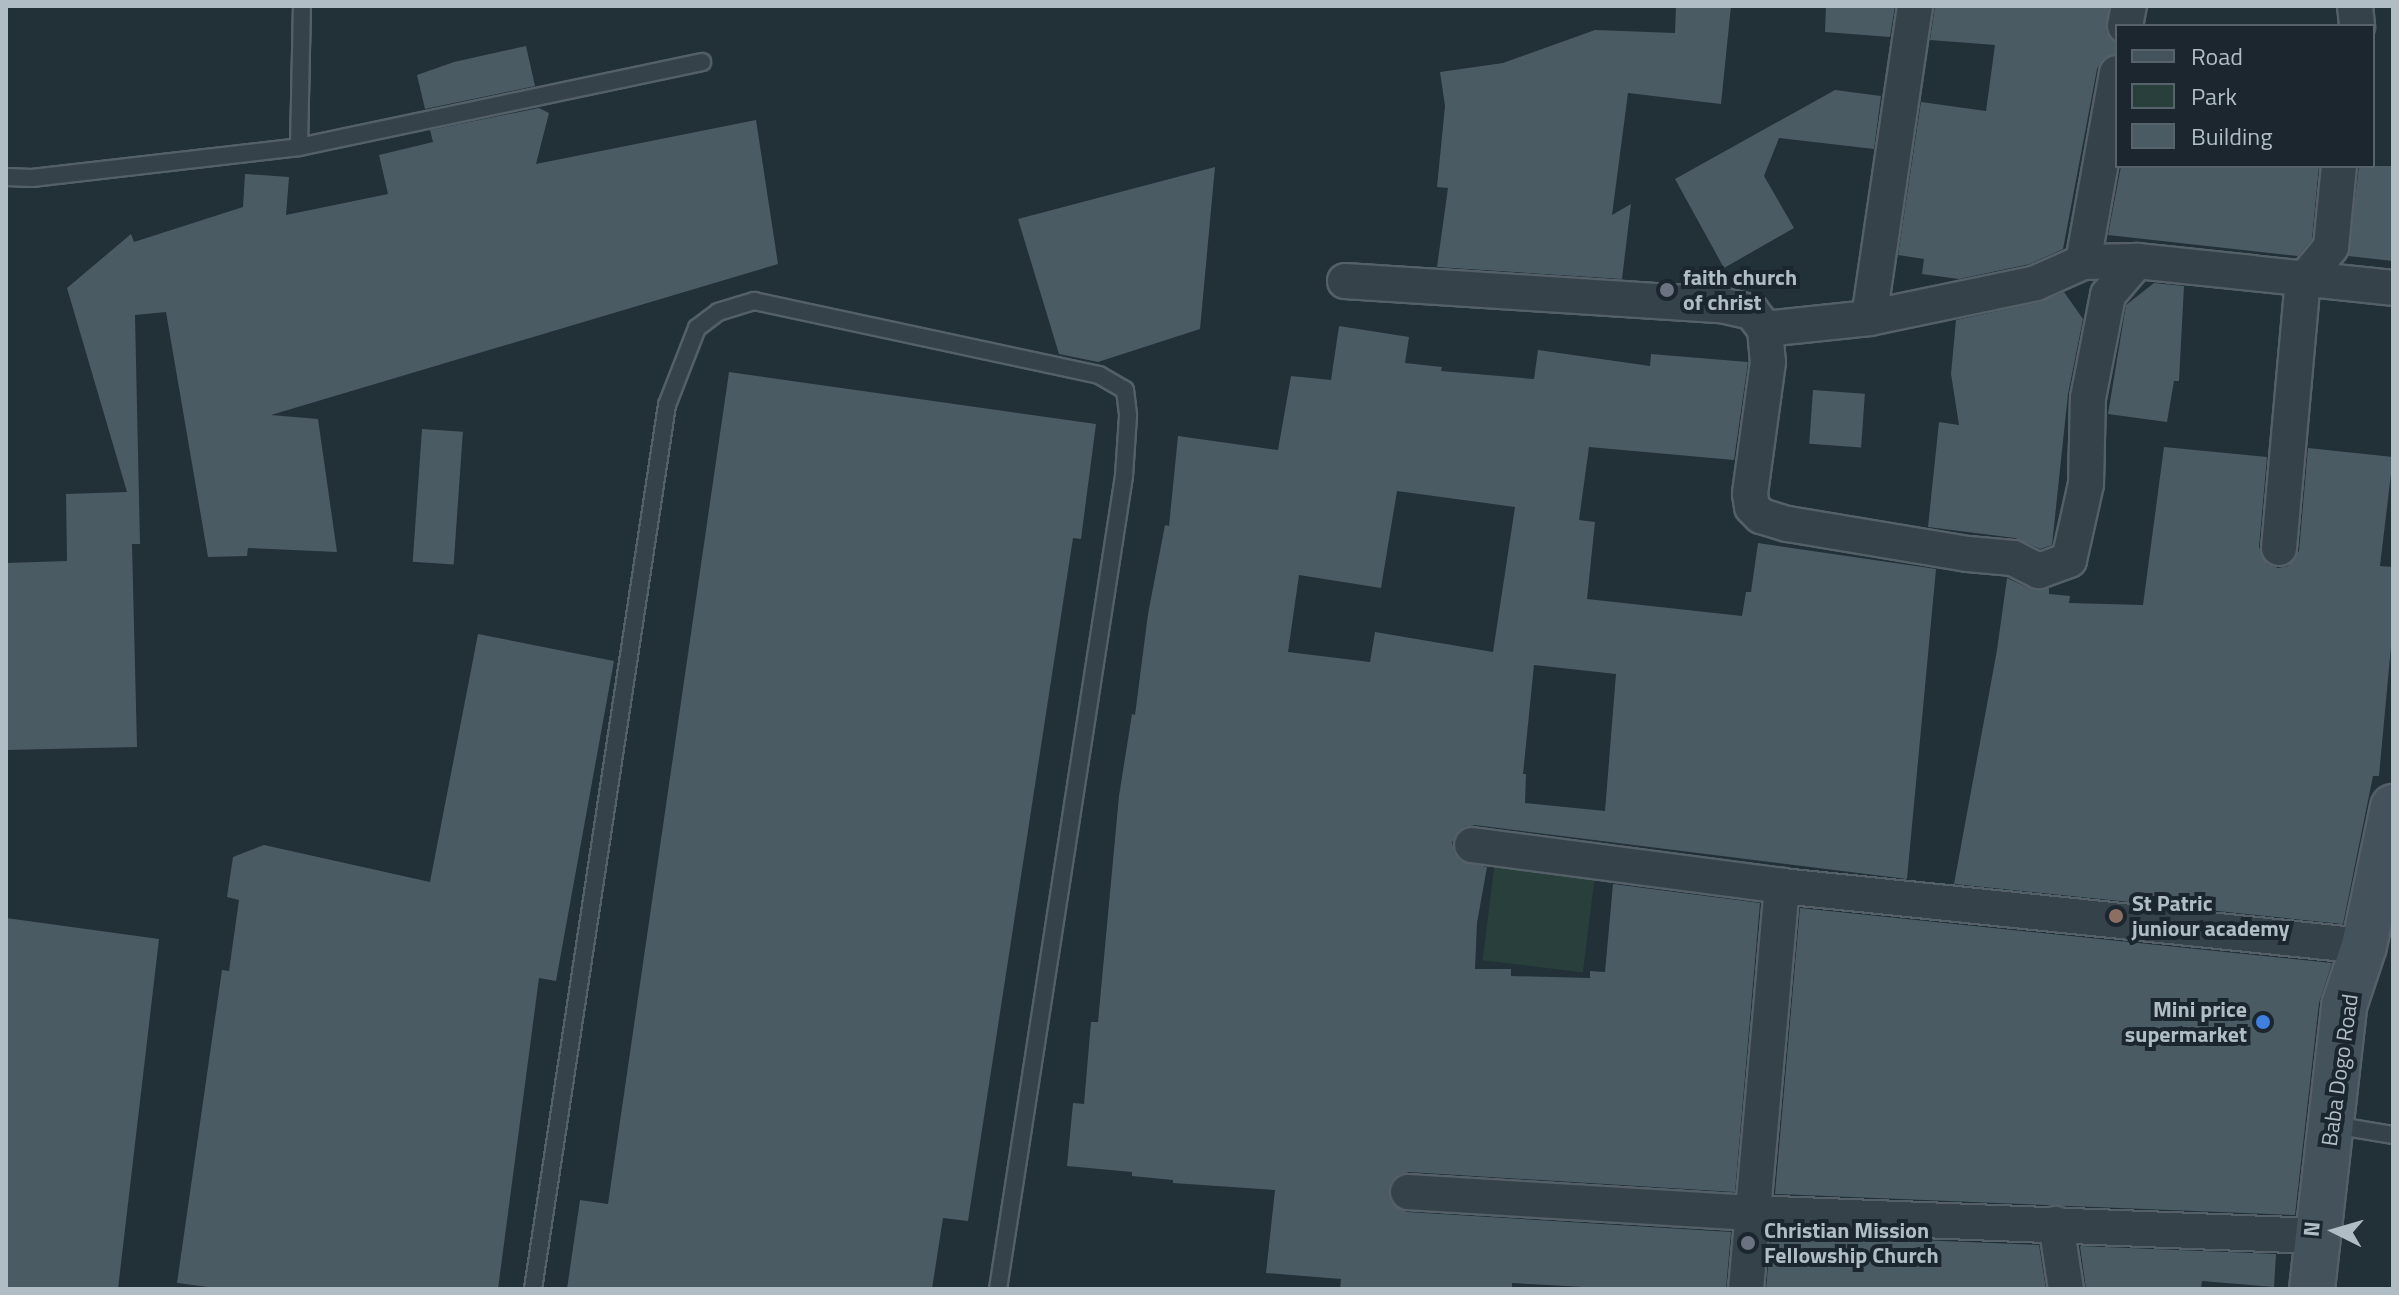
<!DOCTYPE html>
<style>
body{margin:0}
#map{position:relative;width:2399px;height:1295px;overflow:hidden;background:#223038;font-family:"Titillium Web",sans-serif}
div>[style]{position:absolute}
.green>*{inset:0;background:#283f3b;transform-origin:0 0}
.building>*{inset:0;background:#4b5b64;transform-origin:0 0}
.roads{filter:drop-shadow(2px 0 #545f67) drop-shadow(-2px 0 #545f67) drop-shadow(0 2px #545f67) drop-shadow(0 -2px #545f67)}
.lane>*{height:16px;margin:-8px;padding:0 8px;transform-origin:8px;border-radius:8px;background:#364249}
.street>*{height:34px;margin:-17px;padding:0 17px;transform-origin:17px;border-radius:17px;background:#364249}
.secondary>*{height:44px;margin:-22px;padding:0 22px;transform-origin:22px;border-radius:22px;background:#44525c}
.dots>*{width:22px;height:22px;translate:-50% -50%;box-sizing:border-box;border:4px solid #1b262e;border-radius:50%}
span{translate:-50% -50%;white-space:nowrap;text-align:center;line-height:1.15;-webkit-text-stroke:8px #1b262e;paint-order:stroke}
.poi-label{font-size:22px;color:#b1bdc5;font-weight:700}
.left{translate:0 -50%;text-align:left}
.right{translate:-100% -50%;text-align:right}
.street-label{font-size:22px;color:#b1bdc5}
.frame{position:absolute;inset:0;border:8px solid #b1bdc5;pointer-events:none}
.legend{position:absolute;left:2115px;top:24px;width:260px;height:144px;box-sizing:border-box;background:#1b262e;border:2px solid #57626a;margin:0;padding:10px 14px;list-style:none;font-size:24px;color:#b1bdc5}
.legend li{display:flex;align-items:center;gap:16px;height:40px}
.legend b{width:40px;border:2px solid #57626a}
.north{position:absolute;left:2295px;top:1191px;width:80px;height:80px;-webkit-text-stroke:6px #1b262e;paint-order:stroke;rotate:275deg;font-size:22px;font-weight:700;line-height:32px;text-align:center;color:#b1bdc5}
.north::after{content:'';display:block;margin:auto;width:28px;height:36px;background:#b1bdc5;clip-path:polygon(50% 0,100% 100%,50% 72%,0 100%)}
</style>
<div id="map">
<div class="green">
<i style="left:1495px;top:860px;width:101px;height:101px;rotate:7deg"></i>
</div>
<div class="building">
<i style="clip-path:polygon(1676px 6px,1731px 6px,1721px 104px,1628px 93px,1612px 215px,1631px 204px,1622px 279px,1437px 267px,1448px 188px,1437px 187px,1445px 106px,1440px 72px,1503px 63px,1595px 30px,1675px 33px)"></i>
<i style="clip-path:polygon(1826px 6px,1895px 6px,1890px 37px,1825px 32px)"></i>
<i style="clip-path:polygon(1935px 6px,2109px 6px,2106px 32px,2117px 44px,2117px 54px,2102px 60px,2097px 69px,2063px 249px,2030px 264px,1959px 279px,1922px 274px,1924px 259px,1898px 255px,1921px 102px,1986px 111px,1995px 45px,1930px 40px)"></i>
<i style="clip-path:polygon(526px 46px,535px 86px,425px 109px,417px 75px,454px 62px)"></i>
<i style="clip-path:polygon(1835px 90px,1881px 96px,1874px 149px,1779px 138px,1764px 176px,1794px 228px,1724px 268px,1675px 179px)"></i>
<i style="clip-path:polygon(539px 108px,549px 113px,536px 164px,756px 120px,778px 264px,271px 415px,318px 419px,337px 552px,248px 548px,247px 556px,208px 557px,166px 312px,135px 315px,140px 544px,132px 544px,137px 747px,6px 750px,6px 563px,67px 561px,66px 494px,127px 492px,67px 288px,131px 234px,134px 242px,243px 207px,245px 174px,289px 177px,286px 215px,388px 194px,379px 155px,433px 142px,430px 130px)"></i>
<i style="clip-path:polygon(2121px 166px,2319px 166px,2312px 239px,2298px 256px,2108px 235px)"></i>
<i style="clip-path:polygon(2359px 166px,2393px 166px,2393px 261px,2348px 256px)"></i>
<i style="clip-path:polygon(1215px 167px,1200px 329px,1098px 362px,1059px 354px,1018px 219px)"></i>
<i style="clip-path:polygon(2154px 283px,2184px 286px,2179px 381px,2174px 381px,2167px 422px,2108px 414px,2126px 305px)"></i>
<i style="clip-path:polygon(2064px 292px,2083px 319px,2068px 394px,2052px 545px,2040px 549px,2015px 538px,1928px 527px,1939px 422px,1959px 425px,1951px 374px,1956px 320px,2040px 302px)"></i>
<i style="clip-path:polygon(evenodd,1339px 326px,1409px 337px,1405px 363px,1442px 367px,1441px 371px,1534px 379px,1538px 350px,1650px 366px,1651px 354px,1748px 362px,1734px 460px,1589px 447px,1579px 520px,1595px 522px,1587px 599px,1742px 616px,1746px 592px,1751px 592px,1758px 543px,1936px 569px,1907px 879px,1475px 825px,1464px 827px,1452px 842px,1454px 853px,1460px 861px,1487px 867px,1477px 923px,1475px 969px,1511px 969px,1511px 976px,1590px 978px,1590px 971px,1605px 972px,1613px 884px,1760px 903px,1735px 1192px,1409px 1172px,1398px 1175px,1391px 1182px,1391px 1202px,1407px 1212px,1731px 1232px,1726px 1289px,1620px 1289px,1512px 1283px,1512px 1289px,1340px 1289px,1341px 1279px,1266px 1273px,1275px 1190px,1173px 1183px,1173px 1180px,1132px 1176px,1132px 1172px,1067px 1166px,1073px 1103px,1084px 1104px,1091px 1022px,1098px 1022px,1119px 796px,1132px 714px,1135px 715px,1148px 614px,1165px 525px,1169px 526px,1178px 436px,1278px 450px,1291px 376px,1331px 380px,1339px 326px,1397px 491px,1515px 507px,1493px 652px,1375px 632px,1370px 662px,1288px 652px,1299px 575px,1381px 588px,1397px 491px,1339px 326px,1534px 665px,1616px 674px,1605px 811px,1525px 803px,1526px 774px,1523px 774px,1534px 665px)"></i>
<i style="clip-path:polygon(729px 372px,1096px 424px,1081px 539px,1073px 538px,968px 1221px,943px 1218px,932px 1289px,567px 1289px,580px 1200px,608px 1204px)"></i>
<i style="left:1813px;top:390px;width:52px;height:54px;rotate:4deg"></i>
<i style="left:422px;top:429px;width:41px;height:133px;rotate:4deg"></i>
<i style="clip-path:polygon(2164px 447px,2267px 457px,2259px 547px,2267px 564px,2278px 568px,2288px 566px,2299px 551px,2308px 448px,2393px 457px,2380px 566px,2393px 567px,2393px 625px,2379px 776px,2373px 776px,2343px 924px,1954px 884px,1997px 650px,2007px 578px,2031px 589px,2049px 589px,2049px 594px,2070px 596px,2069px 603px,2143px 605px)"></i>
<i style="clip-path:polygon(478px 634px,614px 661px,556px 981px,539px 978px,498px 1289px,224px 1289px,177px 1283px,222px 970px,229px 971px,239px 900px,227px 897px,233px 857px,264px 845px,430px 882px)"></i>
<i style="clip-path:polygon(1800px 908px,2332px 963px,2319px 1003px,2295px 1215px,1775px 1194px)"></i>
<i style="clip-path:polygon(6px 918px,159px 939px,118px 1289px,6px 1289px)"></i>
<i style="clip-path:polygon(1771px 1234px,2039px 1245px,2046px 1289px,1766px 1289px)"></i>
<i style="clip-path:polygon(2080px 1246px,2276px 1254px,2274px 1287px,2202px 1281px,2201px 1289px,2086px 1289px)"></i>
</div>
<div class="roads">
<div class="lane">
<i style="left:299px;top:147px;width:141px;rotate:-88.8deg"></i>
<i style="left:6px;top:177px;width:26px;rotate:2deg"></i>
<i style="left:32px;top:178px;width:269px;rotate:-6.6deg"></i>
<i style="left:299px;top:147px;width:412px;rotate:-11.9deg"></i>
<i style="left:2333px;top:1125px;width:61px;rotate:9.5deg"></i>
<i style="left:533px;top:1289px;width:894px;rotate:-81.38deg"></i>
<i style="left:667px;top:405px;width:83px;rotate:-68.7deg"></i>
<i style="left:697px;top:328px;width:26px;rotate:-37deg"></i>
<i style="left:718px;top:312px;width:38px;rotate:-17deg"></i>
<i style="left:754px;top:301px;width:353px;rotate:12.1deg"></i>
<i style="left:1099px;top:375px;width:30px;rotate:30deg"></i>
<i style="left:1125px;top:390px;width:26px;rotate:83deg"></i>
<i style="left:1128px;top:416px;width:60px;rotate:93.8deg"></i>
<i style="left:1124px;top:476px;width:823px;rotate:98.81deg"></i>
</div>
<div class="street">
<i style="left:2355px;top:6px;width:20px;rotate:84deg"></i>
<i style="left:2125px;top:26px;width:20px;rotate:-79deg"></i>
<i style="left:2083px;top:262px;width:192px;rotate:-79.8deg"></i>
<i style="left:1345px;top:281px;width:377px;rotate:3.7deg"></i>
<i style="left:1721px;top:305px;width:32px;rotate:13deg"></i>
<i style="left:1752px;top:312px;width:21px;rotate:53deg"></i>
<i style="left:1765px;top:329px;width:33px;rotate:85deg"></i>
<i style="left:1768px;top:362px;width:133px;rotate:97.8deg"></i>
<i style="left:1750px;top:494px;width:13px;rotate:81deg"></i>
<i style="left:1752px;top:507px;width:13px;rotate:45deg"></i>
<i style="left:1761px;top:516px;width:28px;rotate:17deg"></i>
<i style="left:1788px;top:524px;width:182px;rotate:9.5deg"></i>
<i style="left:1968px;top:554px;width:45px;rotate:5.1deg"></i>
<i style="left:2013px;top:558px;width:29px;rotate:27deg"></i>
<i style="left:2039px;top:571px;width:32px;rotate:-20deg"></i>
<i style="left:2069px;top:560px;width:78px;rotate:-77.4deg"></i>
<i style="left:2086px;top:484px;width:86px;rotate:-88.7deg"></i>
<i style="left:2088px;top:398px;width:105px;rotate:-79deg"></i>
<i style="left:2108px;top:295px;width:45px;rotate:-49.5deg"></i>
<i style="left:1869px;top:318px;width:315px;rotate:-81.6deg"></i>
<i style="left:1765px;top:329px;width:105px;rotate:-6deg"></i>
<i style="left:1869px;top:318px;width:171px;rotate:-11.8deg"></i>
<i style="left:2036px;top:283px;width:51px;rotate:-24.1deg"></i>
<i style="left:2083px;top:262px;width:54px;rotate:-1.1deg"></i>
<i style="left:2137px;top:261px;width:257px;rotate:6deg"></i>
<i style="left:2279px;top:548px;width:268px;rotate:-84.9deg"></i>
<i style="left:2303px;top:281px;width:44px;rotate:-50.5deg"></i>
<i style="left:2331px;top:247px;width:81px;rotate:-84.4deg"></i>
<i style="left:1472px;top:845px;width:313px;rotate:7.5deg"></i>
<i style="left:1782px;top:886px;width:585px;rotate:5.89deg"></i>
<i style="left:1408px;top:1192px;width:344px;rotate:3.5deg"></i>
<i style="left:1751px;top:1213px;width:566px;rotate:2.33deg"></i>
<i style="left:2056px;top:1224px;width:66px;rotate:81.3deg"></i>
<i style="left:1746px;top:1289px;width:405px;rotate:-84.9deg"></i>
</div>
<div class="secondary">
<i style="left:2312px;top:1289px;width:285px;rotate:-83.5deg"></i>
<i style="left:2344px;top:1006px;width:63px;rotate:-71.6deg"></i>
<i style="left:2364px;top:946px;width:142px;rotate:-78.2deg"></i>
</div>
</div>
<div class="dots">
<i style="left:1667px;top:290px;background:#6b7280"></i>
<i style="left:2116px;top:916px;background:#8d6e63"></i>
<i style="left:2263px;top:1022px;background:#3f7fe0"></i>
<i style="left:1748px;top:1243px;background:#6b7280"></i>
</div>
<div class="poi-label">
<span class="left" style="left:1683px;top:290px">faith church<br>of christ</span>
<span class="left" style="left:2132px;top:916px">St Patric<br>juniour academy</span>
<span class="right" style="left:2247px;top:1022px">Mini price<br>supermarket</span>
<span class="left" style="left:1764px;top:1243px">Christian Mission<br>Fellowship Church</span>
</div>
<div class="street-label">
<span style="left:2340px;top:1070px;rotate:-82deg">Baba Dogo Road</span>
</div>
<div class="frame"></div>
<ul class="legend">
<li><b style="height:10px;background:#44525c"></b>Road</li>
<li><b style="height:22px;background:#283f3b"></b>Park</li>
<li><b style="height:22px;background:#4b5b64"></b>Building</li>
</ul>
<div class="north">N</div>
</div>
